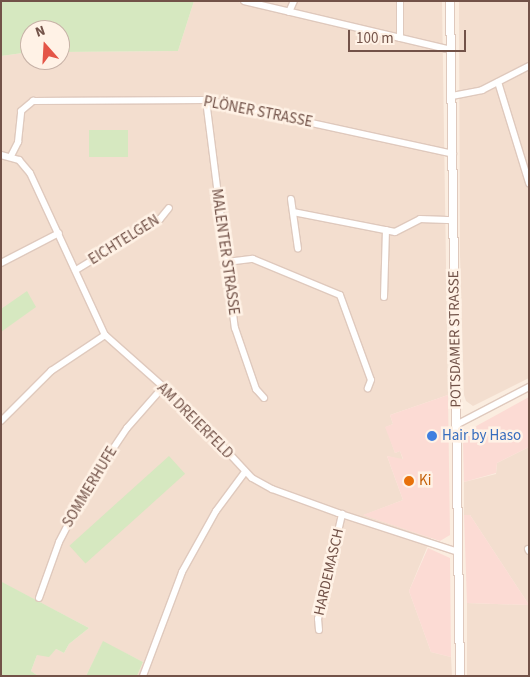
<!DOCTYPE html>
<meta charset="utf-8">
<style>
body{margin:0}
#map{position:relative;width:530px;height:677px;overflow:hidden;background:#fbede0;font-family:"Source Sans 3",sans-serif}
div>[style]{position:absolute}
.residential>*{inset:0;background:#f3decf}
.commercial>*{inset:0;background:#fcdbd4}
.green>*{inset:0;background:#d6e8c0;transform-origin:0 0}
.roads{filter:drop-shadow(1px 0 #dfc9bd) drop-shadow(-1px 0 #dfc9bd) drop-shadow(0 1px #dfc9bd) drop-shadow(0 -1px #dfc9bd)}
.minor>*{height:6px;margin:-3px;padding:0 3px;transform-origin:3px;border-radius:3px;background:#fff}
.tertiary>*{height:8px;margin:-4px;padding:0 4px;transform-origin:4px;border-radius:4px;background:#fff}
.dots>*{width:14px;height:14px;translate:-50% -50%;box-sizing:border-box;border:2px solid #fff2e6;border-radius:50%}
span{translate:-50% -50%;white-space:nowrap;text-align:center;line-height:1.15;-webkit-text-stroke:5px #fff2e6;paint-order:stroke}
.street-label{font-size:15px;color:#725248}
.shop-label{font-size:15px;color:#366cbe}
.left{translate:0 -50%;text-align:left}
.food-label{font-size:15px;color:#c56008}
.frame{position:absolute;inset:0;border:2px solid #725248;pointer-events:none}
.north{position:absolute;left:20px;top:20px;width:50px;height:50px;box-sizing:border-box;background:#fff2e6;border:1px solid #c7b2a7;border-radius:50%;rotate:341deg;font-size:14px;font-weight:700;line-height:20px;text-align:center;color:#725248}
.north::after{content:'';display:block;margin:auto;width:18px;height:22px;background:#e45547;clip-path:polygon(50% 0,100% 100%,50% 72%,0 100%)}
.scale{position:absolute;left:348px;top:30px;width:118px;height:22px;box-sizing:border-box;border:2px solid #725248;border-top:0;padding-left:6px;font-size:15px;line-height:18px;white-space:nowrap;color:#725248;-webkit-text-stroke:4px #fff2e6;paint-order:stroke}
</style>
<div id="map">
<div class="residential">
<i style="clip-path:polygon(194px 1px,238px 1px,243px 5px,246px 1px,442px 1px,448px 395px,390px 415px,393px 424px,386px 427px,395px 453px,400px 451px,403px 460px,387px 456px,403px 500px,364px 515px,431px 538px,409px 591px,431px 652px,451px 657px,452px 676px,137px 676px,143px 662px,103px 642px,86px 676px,38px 676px,31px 671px,37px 655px,56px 649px,64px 653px,69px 644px,89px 628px,1px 582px,1px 56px,30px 52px,30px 60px,60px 60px,60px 52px,178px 51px)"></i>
<i style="clip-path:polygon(459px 1px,529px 1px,529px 378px,473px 406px,466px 401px,464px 395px,460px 255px)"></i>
<i style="clip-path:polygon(529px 447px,529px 676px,467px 676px,467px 603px,529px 605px,470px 515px,464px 515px,464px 482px,496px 474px,497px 463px)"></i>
</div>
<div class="commercial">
<i style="clip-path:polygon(448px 395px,450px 535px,440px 541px,363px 515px,403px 500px,387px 456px,403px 459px,400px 451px,395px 453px,385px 427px,393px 424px,390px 415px)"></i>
<i style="clip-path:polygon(529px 397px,529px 447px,497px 463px,496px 473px,464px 482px,463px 443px,469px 430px)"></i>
<i style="clip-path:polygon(464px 515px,470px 515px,529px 605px,467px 603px)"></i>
<i style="clip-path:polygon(428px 548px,450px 558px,451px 657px,431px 652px,409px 591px)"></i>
</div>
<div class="green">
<i style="clip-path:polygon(1px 1px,194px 1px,178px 51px,60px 52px,60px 30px,30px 30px,30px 52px,1px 56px)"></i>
<i style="left:89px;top:130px;width:39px;height:27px"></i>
<i style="clip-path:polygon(27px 291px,36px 307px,1px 332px,1px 309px)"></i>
<i style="left:169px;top:456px;width:24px;height:134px;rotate:48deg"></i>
<i style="clip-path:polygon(2px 582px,89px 628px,69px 644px,64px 653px,56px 649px,49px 657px,37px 655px,31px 671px,38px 676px,1px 676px)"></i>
<i style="clip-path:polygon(103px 641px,143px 662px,137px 676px,86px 676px)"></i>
</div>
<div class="roads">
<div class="minor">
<i style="left:244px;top:1px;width:213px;rotate:13.3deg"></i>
<i style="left:400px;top:1px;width:37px;rotate:90deg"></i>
<i style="left:289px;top:12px;width:12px;rotate:-66deg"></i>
<i style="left:498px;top:82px;width:106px;rotate:72.9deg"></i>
<i style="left:452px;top:96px;width:31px;rotate:-11deg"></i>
<i style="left:482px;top:90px;width:53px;rotate:-27.1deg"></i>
<i style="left:206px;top:100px;width:230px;rotate:82.8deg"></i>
<i style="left:235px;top:328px;width:65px;rotate:71deg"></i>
<i style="left:256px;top:389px;width:12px;rotate:48deg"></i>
<i style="left:1px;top:155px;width:19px;rotate:16deg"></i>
<i style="left:19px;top:160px;width:17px;rotate:50deg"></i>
<i style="left:30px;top:173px;width:179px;rotate:65.2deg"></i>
<i style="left:105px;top:335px;width:107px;rotate:41.6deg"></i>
<i style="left:185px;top:406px;width:98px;rotate:47.1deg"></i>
<i style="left:252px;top:478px;width:23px;rotate:29deg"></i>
<i style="left:272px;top:489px;width:70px;rotate:20deg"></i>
<i style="left:338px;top:513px;width:126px;rotate:18deg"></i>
<i style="left:11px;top:156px;width:16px;rotate:-63deg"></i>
<i style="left:18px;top:142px;width:31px;rotate:-84deg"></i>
<i style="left:21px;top:111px;width:16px;rotate:-40deg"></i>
<i style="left:33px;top:101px;width:173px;rotate:-0.3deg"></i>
<i style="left:206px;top:100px;width:253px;rotate:12.3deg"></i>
<i style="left:291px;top:199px;width:50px;rotate:82deg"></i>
<i style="left:293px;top:212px;width:104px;rotate:11.1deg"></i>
<i style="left:395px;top:232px;width:28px;rotate:-27deg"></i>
<i style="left:420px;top:219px;width:34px;rotate:2deg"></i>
<i style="left:227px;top:262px;width:26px;rotate:-7deg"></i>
<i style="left:253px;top:259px;width:94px;rotate:22.5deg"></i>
<i style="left:340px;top:295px;width:90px;rotate:70deg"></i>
<i style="left:371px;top:380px;width:9px;rotate:111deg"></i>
<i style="left:1px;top:263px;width:65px;rotate:-27.3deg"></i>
<i style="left:76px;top:270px;width:98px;rotate:-31.3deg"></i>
<i style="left:160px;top:219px;width:14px;rotate:-51deg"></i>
<i style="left:384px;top:297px;width:67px;rotate:-88.3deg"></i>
<i style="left:1px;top:421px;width:71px;rotate:-45deg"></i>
<i style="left:51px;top:371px;width:65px;rotate:-33.7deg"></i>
<i style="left:456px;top:425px;width:82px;rotate:-27.5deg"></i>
<i style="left:528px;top:549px;width:2px;rotate:63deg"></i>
<i style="left:39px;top:598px;width:59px;rotate:-70.3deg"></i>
<i style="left:59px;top:542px;width:63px;rotate:-62.6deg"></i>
<i style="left:88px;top:486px;width:70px;rotate:-56.1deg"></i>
<i style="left:127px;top:428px;width:55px;rotate:-48.7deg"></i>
<i style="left:319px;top:630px;width:11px;rotate:-95deg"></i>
<i style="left:318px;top:619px;width:108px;rotate:-77.1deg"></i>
<i style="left:143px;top:676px;width:111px;rotate:-69.4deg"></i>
<i style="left:182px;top:572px;width:70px;rotate:-60.9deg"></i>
<i style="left:216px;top:511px;width:49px;rotate:-53.4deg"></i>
</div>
<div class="tertiary">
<i style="left:450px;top:1px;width:675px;rotate:89.15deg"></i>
</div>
</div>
<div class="dots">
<i style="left:432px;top:436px;background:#3f7fe0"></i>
<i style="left:409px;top:481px;background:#e8710a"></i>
</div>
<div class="street-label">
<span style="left:258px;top:112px;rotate:11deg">PLÖNER STRASSE</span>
<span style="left:124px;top:240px;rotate:-32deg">EICHTELGEN</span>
<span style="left:225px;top:252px;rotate:82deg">MALENTER STRASSE</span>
<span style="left:455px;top:339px;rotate:-91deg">POTSDAMER STRASSE</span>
<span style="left:195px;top:421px;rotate:45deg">AM DREIERFELD</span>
<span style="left:90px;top:487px;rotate:-59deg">SOMMERHUFE</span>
<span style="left:329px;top:572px;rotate:-77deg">HARDEMASCH</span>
</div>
<div class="shop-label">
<span class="left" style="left:442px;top:436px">Hair by Haso</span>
</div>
<div class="food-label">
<span class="left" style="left:419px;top:481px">Ki</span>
</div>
<div class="frame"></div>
<div class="north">N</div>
<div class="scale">100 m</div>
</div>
